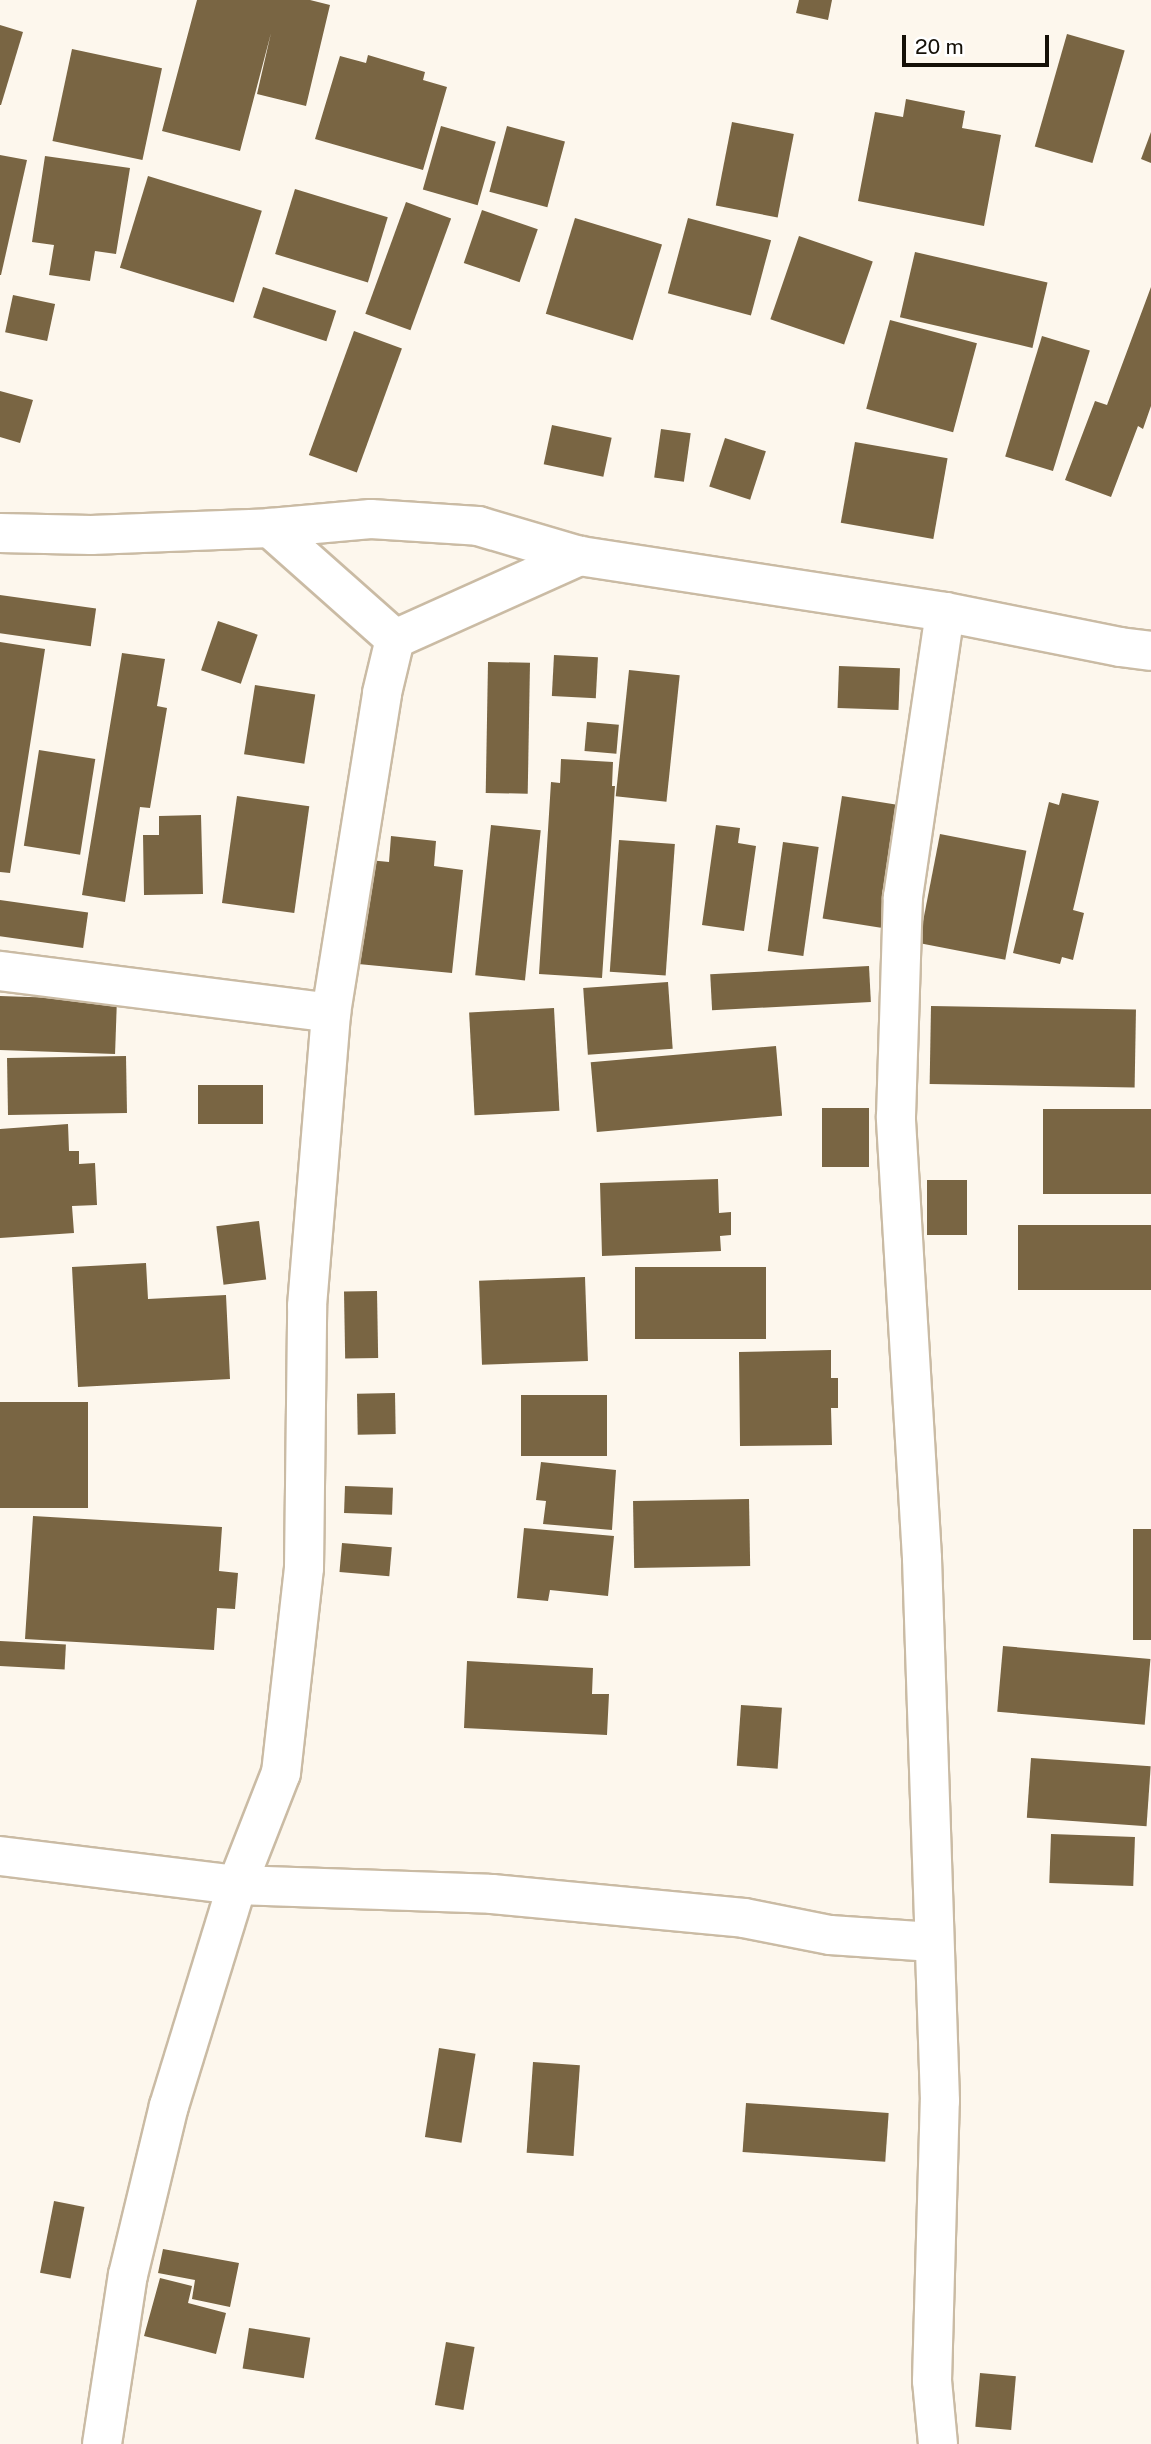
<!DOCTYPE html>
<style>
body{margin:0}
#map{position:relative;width:1151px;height:2444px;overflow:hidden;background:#fdf7ed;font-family:"Public Sans",sans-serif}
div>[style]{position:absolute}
.building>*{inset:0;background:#796543;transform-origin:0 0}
.roads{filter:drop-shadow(2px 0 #cabba4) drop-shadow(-2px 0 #cabba4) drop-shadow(0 2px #cabba4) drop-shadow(0 -2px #cabba4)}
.minor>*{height:38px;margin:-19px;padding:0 19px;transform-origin:19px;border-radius:19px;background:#fff}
span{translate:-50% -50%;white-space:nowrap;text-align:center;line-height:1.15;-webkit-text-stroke:7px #fff;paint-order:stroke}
.scale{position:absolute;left:902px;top:35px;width:147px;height:32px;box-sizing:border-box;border:4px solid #151007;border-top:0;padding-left:9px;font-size:21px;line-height:24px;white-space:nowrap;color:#151007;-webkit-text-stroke:5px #fff;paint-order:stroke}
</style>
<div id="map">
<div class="building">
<i style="clip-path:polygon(197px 0,310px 0,330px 5px,306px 106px,257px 94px,271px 33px,240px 151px,162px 131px)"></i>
<i style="clip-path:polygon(799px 0,832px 0,828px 20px,796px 13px)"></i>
<i style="clip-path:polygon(0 25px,23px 32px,1px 105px,0 105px)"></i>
<i style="left:1067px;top:34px;width:60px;height:117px;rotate:16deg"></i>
<i style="left:72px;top:49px;width:92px;height:94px;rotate:12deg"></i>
<i style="clip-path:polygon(368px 55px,425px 72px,423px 80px,447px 87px,423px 170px,315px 139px,340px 56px,366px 63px)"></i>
<i style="clip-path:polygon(906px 99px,965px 111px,962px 128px,1001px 135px,984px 226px,858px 201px,875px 112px,903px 117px)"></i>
<i style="left:732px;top:122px;width:63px;height:85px;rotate:11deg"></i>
<i style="left:441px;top:126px;width:57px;height:66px;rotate:16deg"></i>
<i style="left:507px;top:126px;width:60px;height:68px;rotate:15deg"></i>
<i style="clip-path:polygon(1151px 132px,1151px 163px,1141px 159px)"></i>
<i style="clip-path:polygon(0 155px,27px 160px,1px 275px,0 275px)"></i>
<i style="clip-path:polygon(45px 156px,130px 168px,116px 254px,95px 251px,90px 281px,49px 275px,54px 245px,32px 242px)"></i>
<i style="left:148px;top:176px;width:119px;height:96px;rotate:17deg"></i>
<i style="left:295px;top:189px;width:97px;height:68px;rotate:17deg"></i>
<i style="left:406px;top:202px;width:48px;height:119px;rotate:20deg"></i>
<i style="left:482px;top:210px;width:59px;height:56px;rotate:19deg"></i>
<i style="left:575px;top:218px;width:91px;height:100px;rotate:17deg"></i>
<i style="left:688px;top:218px;width:86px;height:78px;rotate:15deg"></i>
<i style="left:799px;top:236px;width:78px;height:88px;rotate:19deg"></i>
<i style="left:915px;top:252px;width:136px;height:67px;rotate:13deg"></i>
<i style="left:263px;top:287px;width:77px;height:32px;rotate:18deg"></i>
<i style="clip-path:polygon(1151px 287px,1151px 406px,1143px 429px,1138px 426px,1111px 497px,1065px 480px,1095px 401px,1107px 405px)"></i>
<i style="left:13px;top:295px;width:43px;height:38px;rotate:12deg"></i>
<i style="left:890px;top:320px;width:90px;height:92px;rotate:15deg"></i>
<i style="left:354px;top:331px;width:51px;height:132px;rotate:20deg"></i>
<i style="left:1042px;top:336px;width:50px;height:126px;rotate:17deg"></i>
<i style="clip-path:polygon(0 391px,33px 400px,20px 443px,0 437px)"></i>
<i style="left:552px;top:425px;width:61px;height:40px;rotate:12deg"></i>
<i style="left:661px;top:429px;width:30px;height:49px;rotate:8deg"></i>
<i style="left:725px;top:438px;width:43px;height:51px;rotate:18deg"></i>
<i style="left:855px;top:442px;width:94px;height:82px;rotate:10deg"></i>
<i style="left:0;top:595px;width:97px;height:38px;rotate:8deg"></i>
<i style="left:218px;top:621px;width:42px;height:52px;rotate:19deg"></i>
<i style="clip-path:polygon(0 642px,45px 649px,10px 873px,0 872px)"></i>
<i style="clip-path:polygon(122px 653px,165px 659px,157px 706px,167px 708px,150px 808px,140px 807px,125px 902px,82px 895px)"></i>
<i style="left:554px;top:655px;width:44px;height:41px;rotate:3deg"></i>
<i style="left:488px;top:662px;width:42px;height:131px;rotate:1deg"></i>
<i style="left:839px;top:666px;width:61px;height:42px;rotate:2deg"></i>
<i style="left:629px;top:670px;width:51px;height:127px;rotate:6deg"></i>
<i style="left:255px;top:685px;width:61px;height:70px;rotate:9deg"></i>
<i style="left:587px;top:722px;width:32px;height:29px;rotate:5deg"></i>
<i style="left:39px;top:750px;width:57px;height:97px;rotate:9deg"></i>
<i style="clip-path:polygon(561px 759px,613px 762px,612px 786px,615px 786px,602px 978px,539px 974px,551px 782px,560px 783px)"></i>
<i style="clip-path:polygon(1062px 793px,1099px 801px,1073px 910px,1084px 913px,1073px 960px,1062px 957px,1060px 964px,1013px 953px,1049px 802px,1059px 805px)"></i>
<i style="left:237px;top:796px;width:73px;height:108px;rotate:8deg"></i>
<i style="left:842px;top:796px;width:59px;height:124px;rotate:9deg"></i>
<i style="clip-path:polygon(201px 815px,203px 894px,144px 895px,143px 835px,159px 835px,159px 816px)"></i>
<i style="left:491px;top:825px;width:50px;height:151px;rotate:6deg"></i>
<i style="clip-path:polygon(716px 825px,740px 828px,738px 843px,756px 846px,744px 931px,702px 925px)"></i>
<i style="left:940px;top:834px;width:88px;height:111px;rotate:11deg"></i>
<i style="clip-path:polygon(391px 836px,436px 841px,434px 866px,463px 870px,452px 973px,348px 963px,359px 859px,389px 862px)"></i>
<i style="left:619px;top:840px;width:56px;height:132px;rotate:4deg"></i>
<i style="left:783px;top:842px;width:36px;height:110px;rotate:8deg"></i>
<i style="left:0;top:900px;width:89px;height:36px;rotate:8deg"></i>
<i style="left:869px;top:966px;width:36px;height:159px;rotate:87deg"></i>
<i style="left:668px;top:982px;width:67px;height:85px;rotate:86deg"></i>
<i style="left:0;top:996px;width:117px;height:54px;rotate:2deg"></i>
<i style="left:931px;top:1006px;width:205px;height:78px;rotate:1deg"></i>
<i style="left:554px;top:1008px;width:103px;height:85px;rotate:87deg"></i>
<i style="left:776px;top:1046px;width:70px;height:186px;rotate:85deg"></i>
<i style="left:126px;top:1056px;width:57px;height:119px;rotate:89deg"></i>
<i style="left:198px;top:1085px;width:65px;height:39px"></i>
<i style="left:822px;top:1108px;width:47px;height:59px"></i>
<i style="left:1151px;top:1109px;width:85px;height:108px;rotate:90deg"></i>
<i style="clip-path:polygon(68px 1124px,69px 1151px,79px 1151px,79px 1164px,95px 1163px,97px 1205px,72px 1206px,74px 1233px,0 1238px,0 1129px)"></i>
<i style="clip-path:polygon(718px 1179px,719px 1213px,731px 1212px,731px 1235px,720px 1236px,721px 1251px,602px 1256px,600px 1183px)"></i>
<i style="left:967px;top:1180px;width:55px;height:40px;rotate:90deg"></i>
<i style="left:259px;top:1221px;width:59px;height:43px;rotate:83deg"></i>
<i style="left:1151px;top:1225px;width:65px;height:133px;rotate:90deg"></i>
<i style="clip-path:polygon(146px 1263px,148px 1299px,226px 1295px,230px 1379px,78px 1387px,72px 1267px)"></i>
<i style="left:635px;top:1267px;width:131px;height:72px"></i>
<i style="left:585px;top:1277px;width:84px;height:106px;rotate:88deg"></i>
<i style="left:377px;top:1291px;width:67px;height:33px;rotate:89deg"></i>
<i style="clip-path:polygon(831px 1350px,831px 1378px,838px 1378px,838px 1408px,831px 1408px,832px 1445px,740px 1446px,739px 1352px)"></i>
<i style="left:395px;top:1393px;width:41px;height:38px;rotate:89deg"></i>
<i style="left:521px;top:1395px;width:86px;height:61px"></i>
<i style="left:88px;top:1402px;width:106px;height:88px;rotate:90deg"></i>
<i style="clip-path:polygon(541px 1462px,616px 1470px,612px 1530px,543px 1524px,546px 1501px,536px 1500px)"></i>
<i style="left:345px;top:1486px;width:48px;height:27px;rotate:2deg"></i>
<i style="left:749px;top:1499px;width:67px;height:116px;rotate:89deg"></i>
<i style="clip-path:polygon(33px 1516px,222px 1527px,219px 1571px,238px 1573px,235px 1609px,217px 1608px,214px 1650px,25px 1639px)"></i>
<i style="clip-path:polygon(524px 1528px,614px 1536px,608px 1596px,550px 1590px,548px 1601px,517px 1598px)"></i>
<i style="left:1133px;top:1529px;width:18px;height:111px"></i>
<i style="left:342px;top:1543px;width:50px;height:29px;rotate:5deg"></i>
<i style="left:0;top:1641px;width:66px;height:25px;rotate:3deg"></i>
<i style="left:1003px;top:1646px;width:148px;height:66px;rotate:5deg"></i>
<i style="clip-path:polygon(467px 1661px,593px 1668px,592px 1694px,609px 1694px,607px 1735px,464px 1728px)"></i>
<i style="left:741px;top:1705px;width:41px;height:61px;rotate:4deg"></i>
<i style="left:1031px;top:1758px;width:120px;height:60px;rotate:4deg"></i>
<i style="left:1051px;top:1834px;width:84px;height:49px;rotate:2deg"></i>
<i style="left:439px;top:2048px;width:37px;height:90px;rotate:9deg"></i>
<i style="left:533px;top:2062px;width:47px;height:91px;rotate:4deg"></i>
<i style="left:746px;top:2103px;width:143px;height:49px;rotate:4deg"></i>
<i style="left:54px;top:2201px;width:31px;height:73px;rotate:11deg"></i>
<i style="clip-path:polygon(163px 2249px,239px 2263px,230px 2307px,192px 2299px,195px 2280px,158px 2273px)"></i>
<i style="clip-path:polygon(160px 2278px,192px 2286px,188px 2303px,226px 2313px,216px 2354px,144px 2336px)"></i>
<i style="left:249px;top:2328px;width:62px;height:41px;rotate:9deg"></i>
<i style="left:446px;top:2342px;width:29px;height:64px;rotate:10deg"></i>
<i style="left:980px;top:2373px;width:36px;height:54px;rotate:5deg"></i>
</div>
<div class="roads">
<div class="minor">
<i style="left:270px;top:528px;width:167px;rotate:41.6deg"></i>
<i style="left:0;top:533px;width:91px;rotate:1.3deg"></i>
<i style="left:91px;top:535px;width:179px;rotate:-2.2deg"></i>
<i style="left:270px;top:528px;width:101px;rotate:-5.1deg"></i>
<i style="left:371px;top:519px;width:107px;rotate:3.7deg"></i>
<i style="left:478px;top:526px;width:106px;rotate:16.4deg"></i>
<i style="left:580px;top:556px;width:369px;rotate:8.7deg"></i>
<i style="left:945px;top:612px;width:178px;rotate:11.3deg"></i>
<i style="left:1120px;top:647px;width:31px;rotate:7deg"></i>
<i style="left:0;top:971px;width:334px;rotate:7.2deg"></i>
<i style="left:0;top:1856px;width:239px;rotate:7deg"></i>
<i style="left:237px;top:1885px;width:255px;rotate:2deg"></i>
<i style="left:492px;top:1894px;width:253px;rotate:5.4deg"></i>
<i style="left:744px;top:1918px;width:88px;rotate:11.2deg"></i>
<i style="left:830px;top:1935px;width:103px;rotate:3.9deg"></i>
<i style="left:102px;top:2444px;width:171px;rotate:-81.3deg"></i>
<i style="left:128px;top:2275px;width:174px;rotate:-76.4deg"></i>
<i style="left:169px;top:2106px;width:231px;rotate:-72.9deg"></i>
<i style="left:237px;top:1885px;width:120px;rotate:-68.6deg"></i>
<i style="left:281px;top:1773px;width:206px;rotate:-83.6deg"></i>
<i style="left:304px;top:1568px;width:262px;rotate:-89.3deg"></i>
<i style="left:307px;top:1306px;width:294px;rotate:-85.3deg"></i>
<i style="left:331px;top:1013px;width:324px;rotate:-80.9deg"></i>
<i style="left:382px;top:693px;width:56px;rotate:-76.5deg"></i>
<i style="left:395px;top:639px;width:203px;rotate:-24.2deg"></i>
<i style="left:938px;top:2444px;width:63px;rotate:-95.4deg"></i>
<i style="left:932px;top:2381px;width:280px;rotate:-88.4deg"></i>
<i style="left:940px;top:2101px;width:543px;rotate:-91.9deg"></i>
<i style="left:922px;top:1558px;width:442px;rotate:-93.4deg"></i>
<i style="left:896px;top:1117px;width:220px;rotate:-88.2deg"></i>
<i style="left:903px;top:897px;width:288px;rotate:-81.6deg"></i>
</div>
</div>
<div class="scale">20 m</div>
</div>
